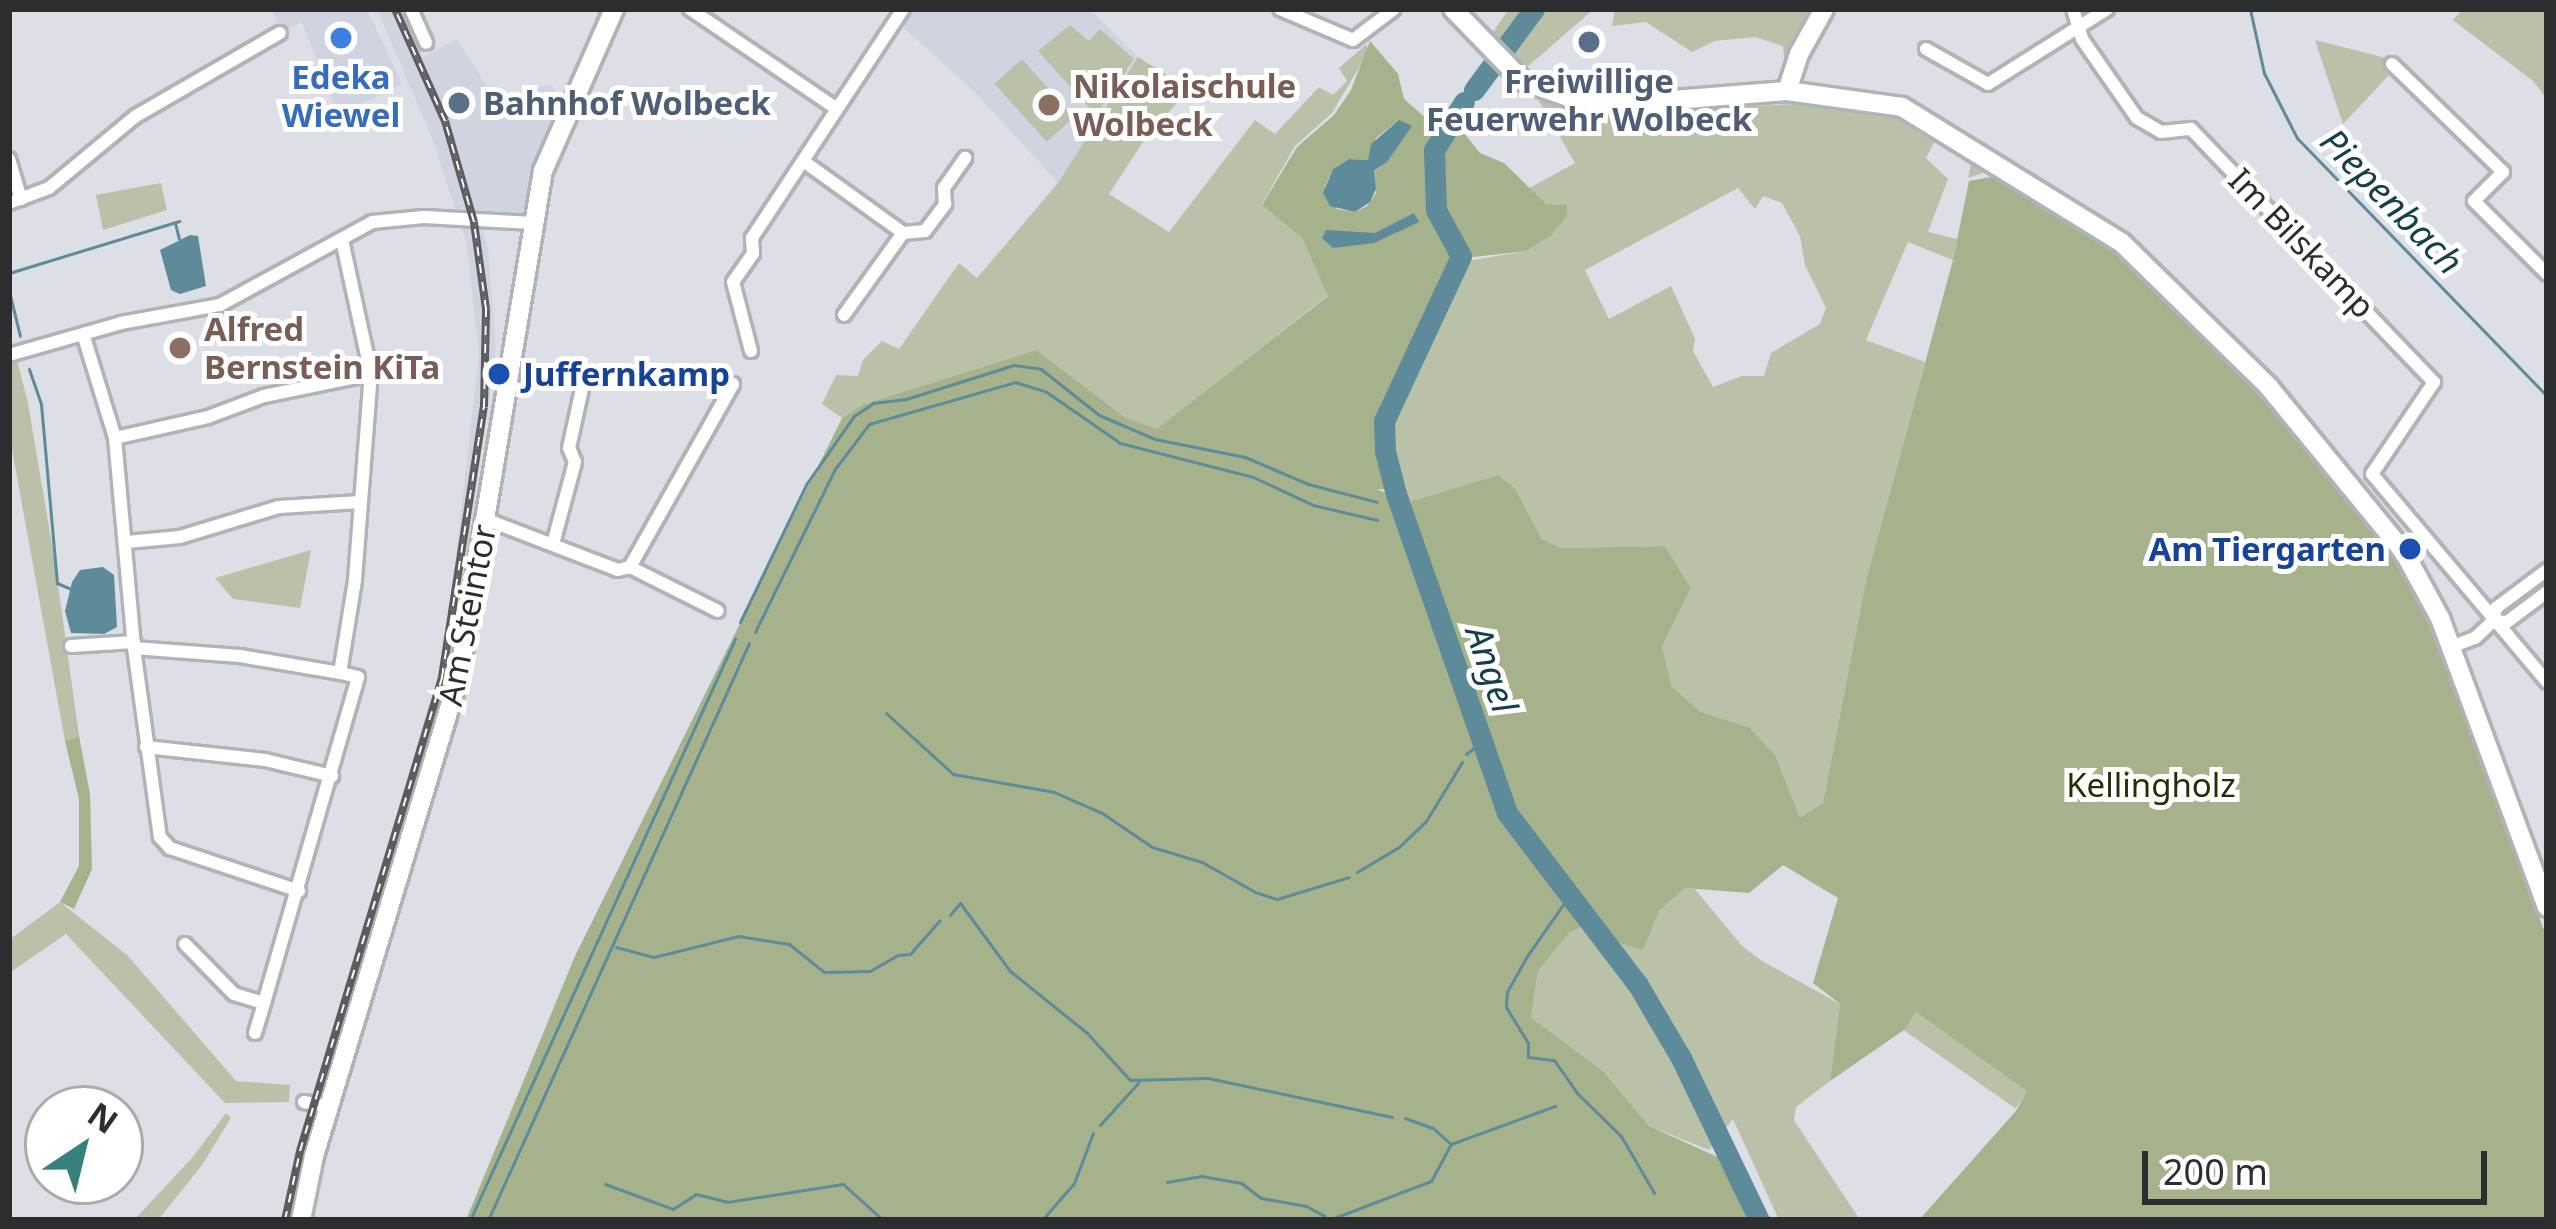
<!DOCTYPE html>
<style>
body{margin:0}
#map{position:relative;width:2556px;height:1229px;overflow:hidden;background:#dddfe6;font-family:"Noto Sans",sans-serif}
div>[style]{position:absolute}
.built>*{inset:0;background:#d0d4e1}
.green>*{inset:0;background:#b9c1a9;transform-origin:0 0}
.forest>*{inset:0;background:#a6b28c}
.water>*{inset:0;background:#5d8b99}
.stream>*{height:3px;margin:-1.5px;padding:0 1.5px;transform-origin:1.5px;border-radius:1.5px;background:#5d8b99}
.river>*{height:21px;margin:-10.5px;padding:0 10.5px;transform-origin:10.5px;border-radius:10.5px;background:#5d8b99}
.roads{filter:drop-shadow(3px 0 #b2b3ba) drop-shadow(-3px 0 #b2b3ba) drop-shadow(0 3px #b2b3ba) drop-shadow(0 -3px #b2b3ba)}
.street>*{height:12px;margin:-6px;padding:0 6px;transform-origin:6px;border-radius:6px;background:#fff}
.secondary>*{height:18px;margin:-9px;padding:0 9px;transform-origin:9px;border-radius:9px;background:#fff}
.rail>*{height:8px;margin-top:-4px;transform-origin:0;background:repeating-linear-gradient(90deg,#fff 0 9px,#5b5c5f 0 18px);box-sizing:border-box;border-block:3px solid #5b5c5f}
.dots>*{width:33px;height:33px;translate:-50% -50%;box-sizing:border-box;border:6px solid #fff;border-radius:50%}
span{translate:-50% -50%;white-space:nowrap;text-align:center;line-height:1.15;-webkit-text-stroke:10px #fff;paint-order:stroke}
.shop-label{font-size:33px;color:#366cbe;font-weight:700}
.service-label{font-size:33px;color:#4e5e75;font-weight:700}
.left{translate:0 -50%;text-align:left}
.education-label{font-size:33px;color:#785e54;font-weight:700}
.street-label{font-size:33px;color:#2c2d2f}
.transit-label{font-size:33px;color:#164399;font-weight:700}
.right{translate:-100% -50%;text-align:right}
.park-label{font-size:33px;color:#252f02}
.water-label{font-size:36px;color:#15404b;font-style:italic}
.frame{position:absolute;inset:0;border:12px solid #2c2d2f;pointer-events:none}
.north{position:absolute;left:24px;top:1085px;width:120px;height:120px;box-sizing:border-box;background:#fff;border:3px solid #ababac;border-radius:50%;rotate:35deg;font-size:33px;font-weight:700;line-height:48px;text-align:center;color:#2c2d2f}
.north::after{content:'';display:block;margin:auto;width:42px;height:54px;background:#38807e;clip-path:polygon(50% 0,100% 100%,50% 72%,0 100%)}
.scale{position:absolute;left:2142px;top:1151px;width:345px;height:54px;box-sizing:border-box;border:6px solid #2c2d2f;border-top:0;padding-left:15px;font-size:36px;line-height:42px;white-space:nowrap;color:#2c2d2f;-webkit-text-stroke:9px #fff;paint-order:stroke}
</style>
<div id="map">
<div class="built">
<i style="clip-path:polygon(271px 9px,367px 9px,402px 84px,338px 115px,302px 22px,283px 31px)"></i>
<i style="clip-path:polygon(377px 9px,414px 9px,423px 57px,457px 39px,494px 98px,552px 85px,560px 102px,532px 165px,524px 215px,479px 216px,488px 249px,496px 350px,453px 651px,305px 1144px,289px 1220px,282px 1220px,298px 1146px,436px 685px,450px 608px,479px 354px,467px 246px,435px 145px)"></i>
<i style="clip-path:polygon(903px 9px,1089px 9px,1138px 57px,1058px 183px,975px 92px,898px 23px)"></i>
</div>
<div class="green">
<i style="clip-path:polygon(1509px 9px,1594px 9px,1526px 68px,1490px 36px)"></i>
<i style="clip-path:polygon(1615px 9px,1818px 9px,1785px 67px,1783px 46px,1755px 37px,1715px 41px,1692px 52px,1646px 22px,1612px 26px)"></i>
<i style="clip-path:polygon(2463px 9px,2547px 9px,2547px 99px,2533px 81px,2453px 20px)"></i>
<i style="clip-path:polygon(1070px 25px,1089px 41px,1100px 29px,1134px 59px,1096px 115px,1038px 51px)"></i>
<i style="clip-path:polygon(2315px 40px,2386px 58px,2392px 72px,2343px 124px)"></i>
<i style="clip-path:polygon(1367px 44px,1367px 54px,1332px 113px,1295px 146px,1262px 204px,1302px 238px,1328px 295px,1157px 430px,1126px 418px,1036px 350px,864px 404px,842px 418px,822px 404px,836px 375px,858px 376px,863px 360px,882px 341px,899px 349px,959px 263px,977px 278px,1058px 183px,1138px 57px,1189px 89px,1143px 142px,1109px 194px,1169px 232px,1255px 120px,1275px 134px,1319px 87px,1333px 95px,1347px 81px,1339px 68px)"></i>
<i style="left:1022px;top:59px;width:78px;height:37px;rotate:48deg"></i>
<i style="clip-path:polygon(evenodd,1539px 101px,1611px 112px,1843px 102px,1886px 108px,1994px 169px,1968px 178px,1971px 164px,1935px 141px,1926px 158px,1948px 179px,1928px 232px,1957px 239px,1953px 260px,1908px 242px,1866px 340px,1925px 362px,1866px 580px,1823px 803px,1800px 819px,1775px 755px,1751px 729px,1701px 712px,1672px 687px,1662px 646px,1691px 588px,1665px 546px,1561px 548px,1542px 539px,1515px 488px,1498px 475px,1409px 503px,1391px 445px,1395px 412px,1467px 261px,1526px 251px,1551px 236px,1567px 216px,1559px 204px,1546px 204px,1526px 190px,1575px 163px,1539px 101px,1738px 188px,1755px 209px,1763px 196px,1782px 203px,1800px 236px,1805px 265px,1826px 308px,1820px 324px,1771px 353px,1764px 376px,1742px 376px,1713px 387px,1693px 351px,1695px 339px,1671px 286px,1609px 319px,1585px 270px,1738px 188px)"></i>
<i style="clip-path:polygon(161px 183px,167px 210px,103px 230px,96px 195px)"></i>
<i style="clip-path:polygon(9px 355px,16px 356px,28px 403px,55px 563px,79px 736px,65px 741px,9px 433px)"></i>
<i style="clip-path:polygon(311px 550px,300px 608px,233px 599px,215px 578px)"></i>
<i style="clip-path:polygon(1685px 888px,1695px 889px,1742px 946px,1762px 961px,1840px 1004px,1830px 1081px,1796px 1107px,1794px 1120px,1860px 1220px,1779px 1220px,1733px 1119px,1709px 1150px,1649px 1126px,1604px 1072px,1531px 1019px,1538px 971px,1570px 932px,1597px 921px,1659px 911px)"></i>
<i style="clip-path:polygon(60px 902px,128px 956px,236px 1081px,290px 1085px,289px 1102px,225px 1103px,66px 934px,9px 973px,9px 940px)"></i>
<i style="left:1916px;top:1012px;width:137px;height:22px;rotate:35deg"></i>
<i style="clip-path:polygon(226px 1113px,231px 1118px,202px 1165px,158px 1220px,134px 1220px,192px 1158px)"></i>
</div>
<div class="forest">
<i style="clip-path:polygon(evenodd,1370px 41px,1398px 74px,1404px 99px,1427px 119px,1451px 117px,1480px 153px,1504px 163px,1546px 204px,1567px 205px,1567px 216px,1551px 236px,1526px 251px,1456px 259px,1380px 419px,1392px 490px,1376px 489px,1410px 502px,1498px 475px,1515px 488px,1542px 539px,1561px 548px,1665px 546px,1691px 588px,1662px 646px,1672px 687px,1701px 712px,1750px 728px,1775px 755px,1800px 818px,1823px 803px,1866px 580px,1953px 260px,1969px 181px,2003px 175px,2120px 251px,2265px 402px,2392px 551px,2424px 612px,2547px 938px,2547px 1220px,1919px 1220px,2016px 1111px,2027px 1091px,1916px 1012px,1904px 1030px,1830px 1081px,1840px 1004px,1813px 983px,1838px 898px,1783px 865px,1749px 893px,1685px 888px,1659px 911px,1643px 950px,1613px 941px,1597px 921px,1570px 932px,1538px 971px,1531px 1018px,1604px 1072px,1649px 1126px,1720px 1158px,1747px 1220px,466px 1220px,575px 956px,842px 418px,864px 404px,1036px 350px,1126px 418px,1157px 429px,1328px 296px,1302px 238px,1262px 205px,1297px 147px,1334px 115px,1351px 90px,1370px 41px,1399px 120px,1383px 165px,1374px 172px,1376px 193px,1367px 206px,1355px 212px,1337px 209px,1325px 186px,1333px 169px,1349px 159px,1368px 160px,1376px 138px,1399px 120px)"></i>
<i style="clip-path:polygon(79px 736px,90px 794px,92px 869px,74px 909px,60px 902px,79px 866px,79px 799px,65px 741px)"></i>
</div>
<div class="water">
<i style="clip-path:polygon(1399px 120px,1412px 126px,1387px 162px,1374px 171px,1376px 189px,1370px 202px,1355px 212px,1330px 206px,1323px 193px,1333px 169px,1349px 159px,1368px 160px,1371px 144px)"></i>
<i style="clip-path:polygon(1414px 213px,1419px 222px,1374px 243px,1333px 248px,1322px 238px,1326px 230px,1375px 233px)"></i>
<i style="clip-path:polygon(190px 235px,198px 236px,206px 286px,180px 294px,171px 290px,160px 250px)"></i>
<i style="clip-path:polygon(103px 567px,114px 575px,117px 627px,104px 634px,71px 633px,65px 611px,72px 582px,80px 570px)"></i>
</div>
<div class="stream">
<i style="left:2250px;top:9px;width:66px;rotate:77.7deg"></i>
<i style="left:2264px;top:73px;width:73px;rotate:63.1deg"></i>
<i style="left:2297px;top:138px;width:359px;rotate:45.9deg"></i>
<i style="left:175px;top:223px;width:16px;rotate:76deg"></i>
<i style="left:9px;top:273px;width:178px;rotate:-17deg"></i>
<i style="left:9px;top:291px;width:46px;rotate:76.3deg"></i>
<i style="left:29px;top:369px;width:37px;rotate:71deg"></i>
<i style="left:41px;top:404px;width:180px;rotate:84.9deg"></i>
<i style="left:57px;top:583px;width:13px;rotate:23deg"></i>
<i style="left:1392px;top:504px;width:7px;rotate:-8deg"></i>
<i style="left:1398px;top:526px;width:9px"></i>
<i style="left:740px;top:622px;width:154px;rotate:-64.3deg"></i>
<i style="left:807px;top:483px;width:82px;rotate:-55deg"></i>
<i style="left:854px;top:416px;width:23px;rotate:-34deg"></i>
<i style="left:873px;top:403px;width:33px;rotate:-7deg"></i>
<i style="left:906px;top:399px;width:113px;rotate:-17.5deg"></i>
<i style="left:1014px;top:365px;width:27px;rotate:8deg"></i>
<i style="left:1041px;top:369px;width:74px;rotate:38.4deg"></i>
<i style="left:1099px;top:415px;width:61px;rotate:23.2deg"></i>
<i style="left:1155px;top:439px;width:92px;rotate:11.3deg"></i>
<i style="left:1245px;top:457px;width:69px;rotate:23.2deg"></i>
<i style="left:1308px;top:484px;width:71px;rotate:14.6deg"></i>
<i style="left:755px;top:632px;width:182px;rotate:-63.9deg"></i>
<i style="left:835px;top:469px;width:56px;rotate:-52.9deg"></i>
<i style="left:869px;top:424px;width:152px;rotate:-16deg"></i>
<i style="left:1015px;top:382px;width:31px;rotate:17deg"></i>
<i style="left:1045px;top:391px;width:91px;rotate:34.7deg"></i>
<i style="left:1120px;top:443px;width:137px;rotate:14.3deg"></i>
<i style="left:1253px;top:477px;width:66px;rotate:25deg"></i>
<i style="left:1313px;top:505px;width:66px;rotate:13.2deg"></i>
<i style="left:886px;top:713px;width:91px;rotate:42.3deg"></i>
<i style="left:953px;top:774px;width:103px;rotate:10.1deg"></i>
<i style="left:1054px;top:792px;width:52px;rotate:23.6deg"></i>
<i style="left:1102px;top:813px;width:60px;rotate:34.2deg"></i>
<i style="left:1152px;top:847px;width:52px;rotate:16.7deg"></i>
<i style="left:1202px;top:862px;width:61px;rotate:29.5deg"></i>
<i style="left:1255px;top:892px;width:23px;rotate:18deg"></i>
<i style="left:1277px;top:899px;width:75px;rotate:-17deg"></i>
<i style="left:1466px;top:754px;width:16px;rotate:-38deg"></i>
<i style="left:1357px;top:872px;width:49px;rotate:-30.8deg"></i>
<i style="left:1399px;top:847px;width:37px;rotate:-44deg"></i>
<i style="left:1426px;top:821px;width:69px;rotate:-58.6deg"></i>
<i style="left:1569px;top:896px;width:73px;rotate:125deg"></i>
<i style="left:1527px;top:956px;width:41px;rotate:119.1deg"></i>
<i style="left:1507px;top:992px;width:15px;rotate:94deg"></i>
<i style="left:1506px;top:1007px;width:42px;rotate:58.6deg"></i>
<i style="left:1528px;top:1043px;width:14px;rotate:90deg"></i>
<i style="left:1528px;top:1057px;width:26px;rotate:7deg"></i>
<i style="left:1554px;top:1060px;width:39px;rotate:55deg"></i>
<i style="left:1576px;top:1092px;width:63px;rotate:44.4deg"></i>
<i style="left:1621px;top:1136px;width:66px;rotate:59.9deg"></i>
<i style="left:950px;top:915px;width:16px;rotate:-50deg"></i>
<i style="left:960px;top:903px;width:84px;rotate:53.7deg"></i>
<i style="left:1010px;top:971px;width:99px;rotate:38.8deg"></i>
<i style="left:1087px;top:1033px;width:64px;rotate:47.5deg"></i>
<i style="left:1130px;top:1080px;width:78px;rotate:-1.5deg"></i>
<i style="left:1208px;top:1078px;width:188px;rotate:12deg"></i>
<i style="left:616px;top:947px;width:39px;rotate:15deg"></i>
<i style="left:654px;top:957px;width:87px;rotate:-14deg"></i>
<i style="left:738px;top:936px;width:52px;rotate:8.9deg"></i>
<i style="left:789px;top:944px;width:45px;rotate:38.7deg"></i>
<i style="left:824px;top:972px;width:46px;rotate:-1.2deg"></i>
<i style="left:870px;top:971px;width:32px;rotate:-30deg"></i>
<i style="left:898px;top:955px;width:12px;rotate:-5deg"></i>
<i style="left:910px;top:954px;width:45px;rotate:-48.6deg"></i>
<i style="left:1405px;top:1118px;width:30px;rotate:20deg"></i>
<i style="left:1433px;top:1128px;width:24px;rotate:42deg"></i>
<i style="left:1451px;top:1144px;width:111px;rotate:-20.1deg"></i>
<i style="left:1100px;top:1125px;width:57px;rotate:-47.9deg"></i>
<i style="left:1167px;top:1182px;width:35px;rotate:-10deg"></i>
<i style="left:1201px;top:1176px;width:41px;rotate:9.9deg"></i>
<i style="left:1241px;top:1183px;width:25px;rotate:37deg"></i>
<i style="left:1261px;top:1198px;width:46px;rotate:10.1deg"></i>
<i style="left:1306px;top:1206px;width:21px;rotate:28deg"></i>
<i style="left:605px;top:1184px;width:72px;rotate:20.2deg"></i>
<i style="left:673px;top:1209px;width:27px;rotate:-33deg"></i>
<i style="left:696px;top:1194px;width:32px;rotate:14deg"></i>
<i style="left:727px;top:1202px;width:117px;rotate:-8.8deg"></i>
<i style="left:843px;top:1184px;width:54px;rotate:42deg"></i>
<i style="left:1334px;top:1218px;width:104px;rotate:-20.9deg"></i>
<i style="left:1431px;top:1181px;width:42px;rotate:-61.6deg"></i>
<i style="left:470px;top:1220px;width:639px;rotate:-65.48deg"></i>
<i style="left:488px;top:1220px;width:633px;rotate:-65.66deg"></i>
<i style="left:1042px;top:1220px;width:49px;rotate:-49.1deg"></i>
<i style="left:1074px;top:1183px;width:53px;rotate:-69.2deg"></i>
</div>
<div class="river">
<i style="left:1474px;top:90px;width:101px;rotate:-53.5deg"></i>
<i style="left:1464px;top:102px;width:57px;rotate:122deg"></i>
<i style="left:1434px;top:150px;width:60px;rotate:88.1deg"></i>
<i style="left:1436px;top:210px;width:52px;rotate:61.5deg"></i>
<i style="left:1461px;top:256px;width:182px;rotate:115deg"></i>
<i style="left:1384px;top:421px;width:30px;rotate:88deg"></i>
<i style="left:1385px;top:451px;width:44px;rotate:75.7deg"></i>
<i style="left:1396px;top:494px;width:338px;rotate:70.8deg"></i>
<i style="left:1507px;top:813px;width:216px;rotate:52.7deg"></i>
<i style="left:1638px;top:985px;width:85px;rotate:59.5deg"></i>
<i style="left:1681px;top:1058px;width:180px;rotate:64.3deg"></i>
</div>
<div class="roads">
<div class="street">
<i style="left:411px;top:9px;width:37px;rotate:66deg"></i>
<i style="left:690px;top:9px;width:174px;rotate:34.2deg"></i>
<i style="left:1280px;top:9px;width:79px;rotate:23deg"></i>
<i style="left:1353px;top:40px;width:51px;rotate:-37.1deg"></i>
<i style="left:2073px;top:9px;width:31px;rotate:73deg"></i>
<i style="left:2082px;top:39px;width:96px;rotate:55.2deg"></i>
<i style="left:2137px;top:118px;width:28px;rotate:30deg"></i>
<i style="left:2161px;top:132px;width:30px;rotate:-6deg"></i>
<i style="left:2191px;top:129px;width:351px;rotate:46.2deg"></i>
<i style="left:2434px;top:382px;width:111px;rotate:124deg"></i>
<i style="left:2372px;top:474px;width:272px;rotate:49.9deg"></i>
<i style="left:1926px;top:49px;width:71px;rotate:29.4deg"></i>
<i style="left:1988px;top:84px;width:141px;rotate:-32.2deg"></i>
<i style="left:2392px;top:64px;width:155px;rotate:44.2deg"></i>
<i style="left:2503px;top:172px;width:41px;rotate:135deg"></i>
<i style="left:2474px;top:201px;width:103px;rotate:45deg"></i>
<i style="left:9px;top:159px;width:42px;rotate:73.3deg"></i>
<i style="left:806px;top:163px;width:120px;rotate:35.8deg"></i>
<i style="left:903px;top:233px;width:22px;rotate:-5deg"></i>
<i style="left:925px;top:231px;width:34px;rotate:-53deg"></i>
<i style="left:945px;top:204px;width:16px;rotate:-94deg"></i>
<i style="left:944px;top:188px;width:37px;rotate:-55deg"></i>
<i style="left:9px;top:203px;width:43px;rotate:-20.6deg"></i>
<i style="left:49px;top:188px;width:113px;rotate:-39.6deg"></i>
<i style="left:136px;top:116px;width:166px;rotate:-30deg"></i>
<i style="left:844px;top:315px;width:101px;rotate:-54.3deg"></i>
<i style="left:84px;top:337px;width:106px;rotate:72.9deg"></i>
<i style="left:115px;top:438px;width:211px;rotate:84.8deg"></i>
<i style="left:134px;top:648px;width:191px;rotate:82.2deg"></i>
<i style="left:160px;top:837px;width:15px;rotate:48deg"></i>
<i style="left:170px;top:848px;width:136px;rotate:18.4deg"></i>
<i style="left:751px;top:351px;width:71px;rotate:-104.6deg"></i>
<i style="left:733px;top:282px;width:35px;rotate:-55deg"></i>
<i style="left:753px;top:253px;width:15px;rotate:-94deg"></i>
<i style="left:752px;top:238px;width:274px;rotate:-56.6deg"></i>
<i style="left:9px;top:355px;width:116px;rotate:-15.9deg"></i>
<i style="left:121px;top:323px;width:101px;rotate:-10.3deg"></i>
<i style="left:220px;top:305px;width:173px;rotate:-28.6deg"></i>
<i style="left:372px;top:222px;width:52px;rotate:-5.5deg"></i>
<i style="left:424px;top:217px;width:109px;rotate:3.2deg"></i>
<i style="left:115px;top:438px;width:95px;rotate:-12.7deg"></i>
<i style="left:208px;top:417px;width:60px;rotate:-20.6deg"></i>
<i style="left:264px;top:396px;width:109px;rotate:-11.6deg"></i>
<i style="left:485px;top:519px;width:142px;rotate:21deg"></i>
<i style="left:618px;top:570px;width:12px;rotate:-14deg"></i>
<i style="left:630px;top:567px;width:210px;rotate:-60.6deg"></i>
<i style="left:127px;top:542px;width:53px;rotate:-5.4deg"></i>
<i style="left:180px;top:537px;width:103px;rotate:-16.9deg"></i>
<i style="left:279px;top:507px;width:81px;rotate:-3.5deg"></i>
<i style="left:553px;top:544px;width:85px;rotate:-75deg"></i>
<i style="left:575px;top:462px;width:15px;rotate:-113deg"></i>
<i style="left:569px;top:448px;width:75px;rotate:-77.6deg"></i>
<i style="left:630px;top:567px;width:98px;rotate:26.6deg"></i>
<i style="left:2494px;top:621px;width:13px;rotate:4deg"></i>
<i style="left:2507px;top:622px;width:50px;rotate:-36.9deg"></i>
<i style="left:71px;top:646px;width:63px;rotate:-3.6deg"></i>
<i style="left:2451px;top:647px;width:26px;rotate:-21deg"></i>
<i style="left:2475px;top:638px;width:25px;rotate:-43deg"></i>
<i style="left:2493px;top:621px;width:13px;rotate:-77deg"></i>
<i style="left:2496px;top:608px;width:64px;rotate:-36.7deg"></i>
<i style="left:134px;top:648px;width:106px;rotate:4.3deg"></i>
<i style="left:240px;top:656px;width:101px;rotate:9.6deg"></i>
<i style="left:146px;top:747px;width:120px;rotate:6.2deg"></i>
<i style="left:265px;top:760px;width:69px;rotate:13.4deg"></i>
<i style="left:185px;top:944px;width:70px;rotate:45.6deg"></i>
<i style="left:234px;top:994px;width:31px;rotate:17deg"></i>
<i style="left:264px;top:1003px;width:339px;rotate:-73.9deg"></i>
<i style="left:358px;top:677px;width:18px;rotate:-167deg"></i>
<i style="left:340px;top:673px;width:94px;rotate:-80.8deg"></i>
<i style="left:355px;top:580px;width:207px;rotate:-85.6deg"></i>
<i style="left:371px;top:374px;width:137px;rotate:-102.2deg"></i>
<i style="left:255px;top:1033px;width:31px;rotate:-73deg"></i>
<i style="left:304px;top:1102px;width:25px;rotate:11deg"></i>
</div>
<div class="secondary">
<i style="left:1453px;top:9px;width:100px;rotate:45.8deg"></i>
<i style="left:1523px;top:81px;width:54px;rotate:19.4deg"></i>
<i style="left:1574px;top:99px;width:61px;rotate:3.8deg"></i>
<i style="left:1635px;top:103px;width:152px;rotate:-4.5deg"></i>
<i style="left:1787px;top:91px;width:116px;rotate:7.9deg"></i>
<i style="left:1902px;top:107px;width:257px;rotate:31.7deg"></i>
<i style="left:2121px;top:242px;width:206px;rotate:44.4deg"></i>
<i style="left:2268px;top:386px;width:215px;rotate:50.7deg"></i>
<i style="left:2404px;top:552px;width:75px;rotate:61.4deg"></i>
<i style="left:2440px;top:618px;width:308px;rotate:69.7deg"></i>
<i style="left:1787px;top:91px;width:39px;rotate:-72deg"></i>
<i style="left:1799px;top:54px;width:51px;rotate:-60.9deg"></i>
<i style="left:301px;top:1220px;width:65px;rotate:-78.5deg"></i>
<i style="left:314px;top:1156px;width:501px;rotate:-73.19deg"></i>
<i style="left:459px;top:676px;width:512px;rotate:-80.56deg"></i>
<i style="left:543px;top:171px;width:177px;rotate:-66.3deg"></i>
</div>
</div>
<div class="rail">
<i style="left:285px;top:1220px;width:71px;rotate:-77.7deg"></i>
<i style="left:300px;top:1151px;width:495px;rotate:-73.3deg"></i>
<i style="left:442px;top:677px;width:273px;rotate:-81.2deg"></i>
<i style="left:484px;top:407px;width:98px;rotate:-88.8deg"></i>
<i style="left:486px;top:309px;width:88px;rotate:-97.9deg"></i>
<i style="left:474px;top:222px;width:105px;rotate:-106deg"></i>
<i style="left:445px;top:121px;width:123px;rotate:-114.1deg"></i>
</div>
<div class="dots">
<i style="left:341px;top:38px;background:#3f7fe0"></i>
<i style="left:1589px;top:42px;background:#5c6f8a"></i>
<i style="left:459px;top:103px;background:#5c6f8a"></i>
<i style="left:1049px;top:105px;background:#8d6e63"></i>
<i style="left:180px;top:348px;background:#8d6e63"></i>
<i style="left:499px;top:374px;background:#1a4fb4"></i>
<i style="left:2410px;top:549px;background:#1a4fb4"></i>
</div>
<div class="shop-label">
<span style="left:341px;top:96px">Edeka<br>Wiewel</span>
</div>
<div class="service-label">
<span style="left:1589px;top:100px">Freiwillige<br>Feuerwehr Wolbeck</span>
<span class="left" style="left:483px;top:103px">Bahnhof Wolbeck</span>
</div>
<div class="education-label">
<span class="left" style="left:1073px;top:105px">Nikolaischule<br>Wolbeck</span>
<span class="left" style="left:204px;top:348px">Alfred<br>Bernstein KiTa</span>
</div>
<div class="street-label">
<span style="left:2302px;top:243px;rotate:46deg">Im Bilskamp</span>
<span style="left:467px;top:615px;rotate:-79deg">Am Steintor</span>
</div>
<div class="transit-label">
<span class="left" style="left:523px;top:374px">Juffernkamp</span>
<span class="right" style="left:2386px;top:549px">Am Tiergarten</span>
</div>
<div class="park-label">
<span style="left:2151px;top:785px">Kellingholz</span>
</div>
<div class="water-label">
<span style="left:2392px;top:201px;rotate:46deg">Piepenbach</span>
<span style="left:1492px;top:669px;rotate:71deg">Angel</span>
</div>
<div class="frame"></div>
<div class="north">N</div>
<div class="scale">200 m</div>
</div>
